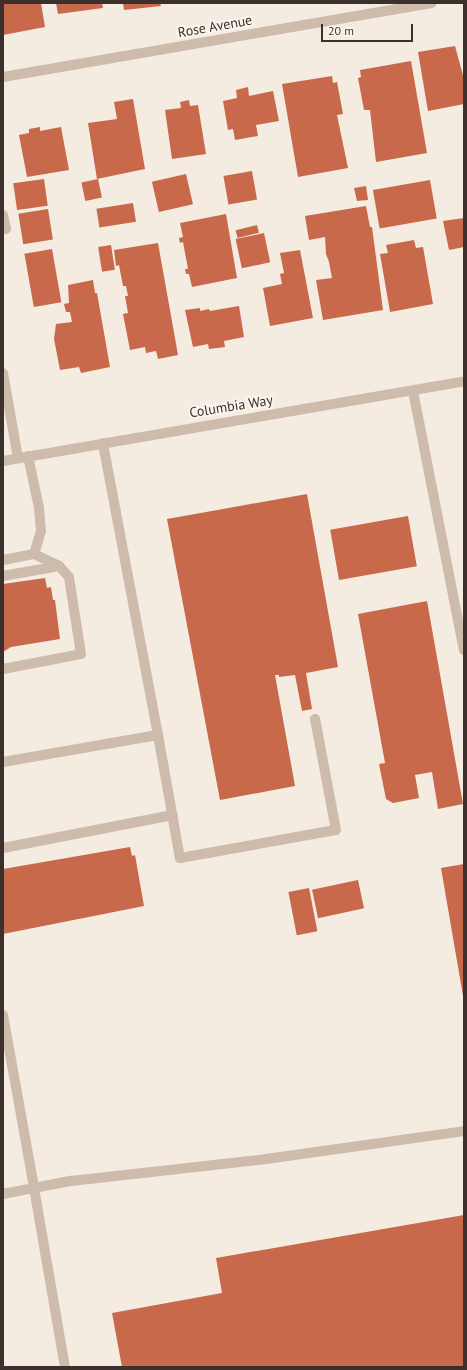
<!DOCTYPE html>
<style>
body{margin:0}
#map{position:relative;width:467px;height:1370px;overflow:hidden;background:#f4ebe1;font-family:"PT Sans",sans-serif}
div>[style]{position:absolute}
.building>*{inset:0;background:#c8694b;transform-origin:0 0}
.minor>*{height:10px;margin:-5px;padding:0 5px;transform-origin:5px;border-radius:5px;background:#cdbbac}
span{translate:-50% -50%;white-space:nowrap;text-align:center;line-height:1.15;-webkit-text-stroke:4px #fbf5ee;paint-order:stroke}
.street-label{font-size:14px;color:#3b302b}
.frame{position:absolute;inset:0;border:4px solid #3b302b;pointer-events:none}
.scale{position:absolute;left:321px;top:24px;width:92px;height:18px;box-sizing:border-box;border:2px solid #3b302b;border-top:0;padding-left:5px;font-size:12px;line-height:14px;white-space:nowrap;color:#3b302b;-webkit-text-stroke:3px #fbf5ee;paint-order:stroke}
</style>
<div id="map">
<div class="building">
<i style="clip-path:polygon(3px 3px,41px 3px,45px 27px,3px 35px)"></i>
<i style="clip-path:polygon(56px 3px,102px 3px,103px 8px,58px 14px)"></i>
<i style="clip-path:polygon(123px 3px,160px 3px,161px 6px,124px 10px)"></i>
<i style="clip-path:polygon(455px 46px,464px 79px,464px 104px,428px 111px,418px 52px)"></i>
<i style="clip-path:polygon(411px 61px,427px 153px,376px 162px,370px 110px,364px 110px,358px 78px,361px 77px,360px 70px)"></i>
<i style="clip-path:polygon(332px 76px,333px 83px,337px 82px,343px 114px,337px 115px,348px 168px,298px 177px,282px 84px)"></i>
<i style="clip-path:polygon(248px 87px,249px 96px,273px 91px,279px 121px,256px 125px,258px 136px,235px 140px,233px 129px,228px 130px,223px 101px,237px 98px,236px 90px)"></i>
<i style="clip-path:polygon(133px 99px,145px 169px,97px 179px,88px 123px,117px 119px,114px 102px)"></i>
<i style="clip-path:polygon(189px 100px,190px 106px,198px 105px,206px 154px,172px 159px,165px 110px,181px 108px,180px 102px)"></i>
<i style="clip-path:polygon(40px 127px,40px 131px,61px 127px,69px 170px,27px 177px,19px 135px,29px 133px,29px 129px)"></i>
<i style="left:252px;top:171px;width:29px;height:29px;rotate:80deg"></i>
<i style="left:186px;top:174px;width:31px;height:35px;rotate:77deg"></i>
<i style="left:44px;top:179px;width:27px;height:31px;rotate:82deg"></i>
<i style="left:98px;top:179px;width:19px;height:17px;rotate:78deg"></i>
<i style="left:430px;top:180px;width:39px;height:58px;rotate:80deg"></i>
<i style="clip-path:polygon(366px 186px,368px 200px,357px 201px,354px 188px)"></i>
<i style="left:133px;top:203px;width:19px;height:37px;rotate:81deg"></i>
<i style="clip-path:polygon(366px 206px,370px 227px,372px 227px,383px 310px,323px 320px,316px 280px,332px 278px,329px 262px,326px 254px,325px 237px,309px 240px,305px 216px)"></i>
<i style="left:48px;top:209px;width:31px;height:30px;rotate:81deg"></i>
<i style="clip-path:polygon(226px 214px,237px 278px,192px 287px,189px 274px,186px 274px,185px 269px,188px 269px,183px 242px,180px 243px,179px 238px,183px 237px,180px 223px)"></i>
<i style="clip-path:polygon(464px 218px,464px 247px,449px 250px,443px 221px)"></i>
<i style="left:257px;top:225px;width:8px;height:22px;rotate:76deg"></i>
<i style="left:264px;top:233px;width:30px;height:29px;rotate:78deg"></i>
<i style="clip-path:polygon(414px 240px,416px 248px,423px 247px,433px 304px,390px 312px,380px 254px,388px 253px,386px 245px)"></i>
<i style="clip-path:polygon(158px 243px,178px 355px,158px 359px,156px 351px,146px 353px,145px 347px,130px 350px,123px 314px,128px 313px,125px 296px,128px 296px,126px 286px,123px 286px,119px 265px,116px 266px,114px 250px)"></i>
<i style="left:111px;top:245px;width:25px;height:13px;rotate:81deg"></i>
<i style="left:52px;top:249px;width:54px;height:28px;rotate:80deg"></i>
<i style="clip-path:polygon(300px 250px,313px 318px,270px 326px,263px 288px,282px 284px,280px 274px,284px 273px,280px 253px)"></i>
<i style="clip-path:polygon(93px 280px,95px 293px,97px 293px,110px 367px,81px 373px,79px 367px,60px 370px,54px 339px,56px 324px,72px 322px,70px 312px,66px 312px,64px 304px,69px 303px,68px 285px)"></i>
<i style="clip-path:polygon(239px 306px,244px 337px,224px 341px,225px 347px,209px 349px,208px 344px,193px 347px,185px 310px,200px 308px,200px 311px,209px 309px,210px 311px)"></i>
<i style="clip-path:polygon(307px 494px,338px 667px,306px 673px,312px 709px,302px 711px,295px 675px,279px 677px,279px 675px,275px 675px,295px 786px,220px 800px,167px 519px)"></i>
<i style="left:408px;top:516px;width:51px;height:79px;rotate:80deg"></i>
<i style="clip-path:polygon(45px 578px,47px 588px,51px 587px,53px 600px,55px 600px,60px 639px,11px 647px,3px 652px,3px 584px)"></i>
<i style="clip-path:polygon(427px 601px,463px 804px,438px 809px,432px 772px,415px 775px,419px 798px,393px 803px,386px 799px,379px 764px,385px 763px,358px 614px)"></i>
<i style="clip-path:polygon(130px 847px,132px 856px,135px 855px,144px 906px,3px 934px,3px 869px)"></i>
<i style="clip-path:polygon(464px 864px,464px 995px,463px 996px,441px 868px)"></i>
<i style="left:358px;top:880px;width:29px;height:47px;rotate:78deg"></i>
<i style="left:309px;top:888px;width:44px;height:21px;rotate:79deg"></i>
<i style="clip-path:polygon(464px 1215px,464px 1367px,122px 1367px,112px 1313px,222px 1293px,216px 1258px)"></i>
</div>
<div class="minor">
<i style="left:3px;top:77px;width:435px;rotate:-9.8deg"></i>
<i style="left:3px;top:215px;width:14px;rotate:78deg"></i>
<i style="left:6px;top:229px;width:3px;rotate:180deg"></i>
<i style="left:3px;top:373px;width:86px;rotate:80deg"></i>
<i style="left:413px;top:391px;width:264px;rotate:78.9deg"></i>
<i style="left:3px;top:461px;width:468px;rotate:-9.8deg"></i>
<i style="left:3px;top:560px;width:32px;rotate:-11deg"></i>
<i style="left:34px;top:554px;width:24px;rotate:-73deg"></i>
<i style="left:41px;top:531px;width:23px;rotate:-95deg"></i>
<i style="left:39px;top:508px;width:53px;rotate:-101.9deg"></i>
<i style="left:3px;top:576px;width:57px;rotate:-10.1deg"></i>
<i style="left:3px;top:669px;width:79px;rotate:-10.9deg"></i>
<i style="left:81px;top:654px;width:78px;rotate:-98.9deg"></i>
<i style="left:69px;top:577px;width:15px;rotate:-132deg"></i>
<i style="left:59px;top:566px;width:28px;rotate:-154deg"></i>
<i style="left:158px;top:735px;width:125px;rotate:79.9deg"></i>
<i style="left:180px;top:858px;width:158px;rotate:-10.2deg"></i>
<i style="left:336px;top:830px;width:113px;rotate:-100.7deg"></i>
<i style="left:3px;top:762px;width:157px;rotate:-9.9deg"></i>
<i style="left:158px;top:735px;width:297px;rotate:-100.7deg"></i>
<i style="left:3px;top:848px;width:173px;rotate:-11deg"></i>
<i style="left:3px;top:1015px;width:176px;rotate:79.8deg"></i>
<i style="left:34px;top:1188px;width:38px;rotate:-11deg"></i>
<i style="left:71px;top:1181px;width:196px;rotate:-6.4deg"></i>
<i style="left:266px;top:1159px;width:200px;rotate:-8deg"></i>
<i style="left:3px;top:1194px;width:32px;rotate:-11deg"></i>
<i style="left:34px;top:1188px;width:182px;rotate:80.2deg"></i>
</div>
<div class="street-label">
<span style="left:215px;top:26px;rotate:-10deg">Rose Avenue</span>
<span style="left:231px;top:406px;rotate:-9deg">Columbia Way</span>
</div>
<div class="frame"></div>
<div class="scale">20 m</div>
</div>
